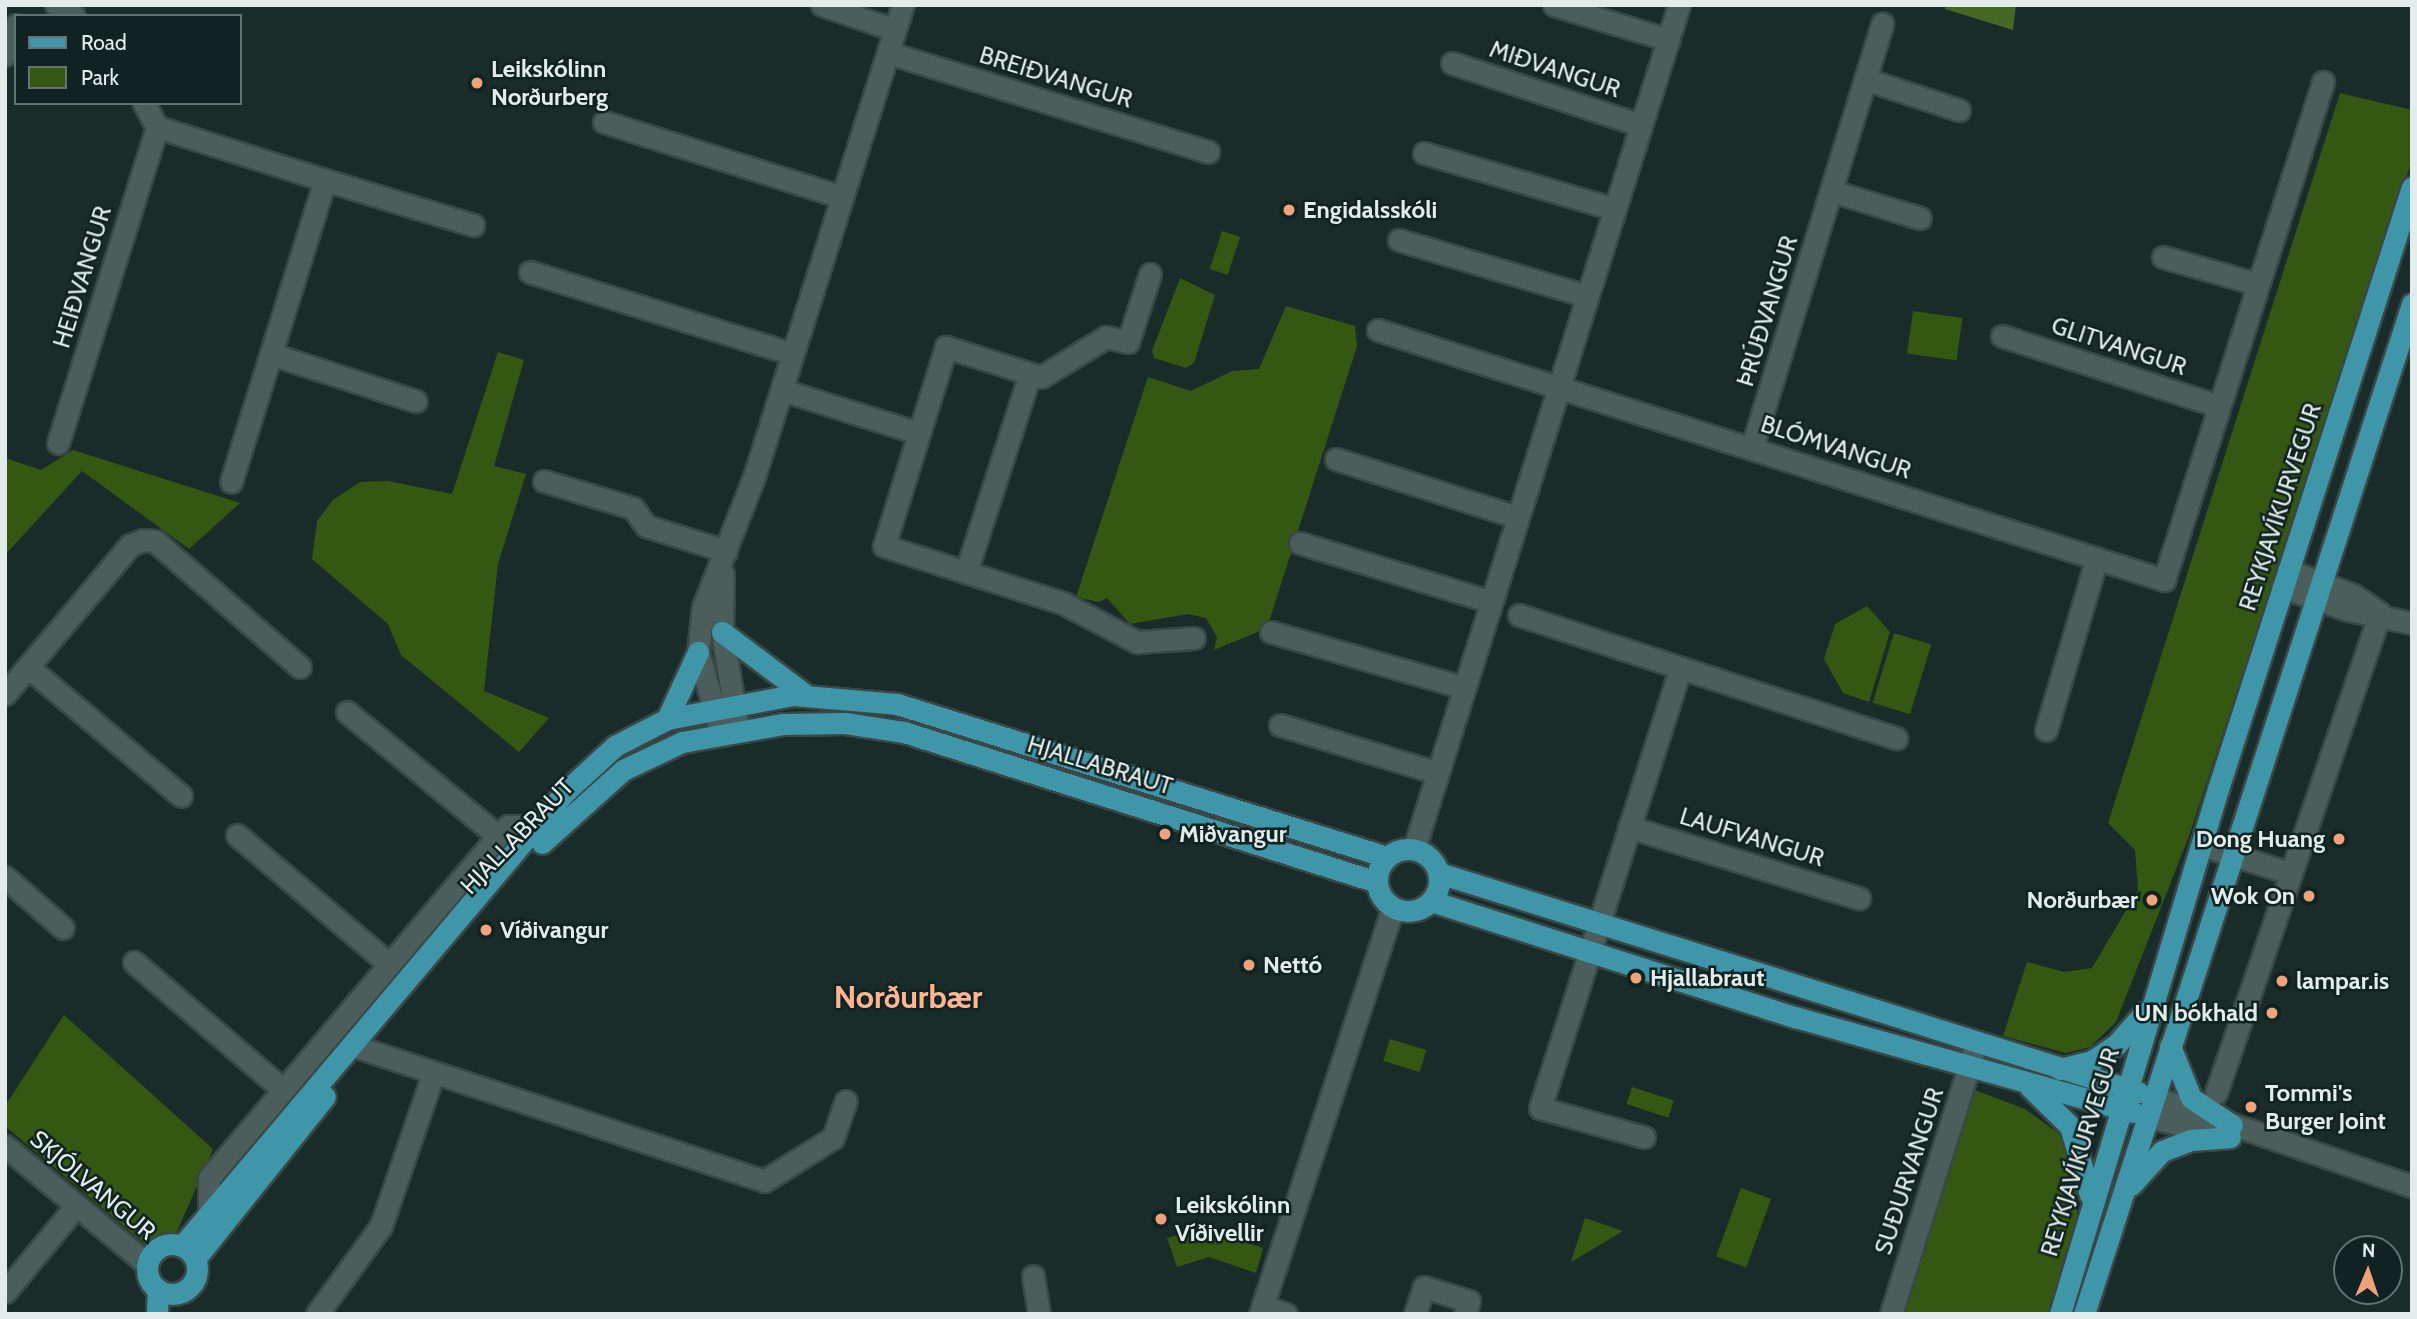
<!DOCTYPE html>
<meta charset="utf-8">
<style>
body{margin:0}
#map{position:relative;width:2417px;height:1319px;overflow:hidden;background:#1a2c2a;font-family:Cabin,sans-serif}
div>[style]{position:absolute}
.green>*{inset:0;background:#345711;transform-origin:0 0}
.forest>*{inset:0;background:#456924}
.roads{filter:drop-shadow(2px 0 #394847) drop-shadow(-2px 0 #394847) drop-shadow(0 2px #394847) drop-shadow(0 -2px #394847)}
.minor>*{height:21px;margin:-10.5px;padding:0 10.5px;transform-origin:10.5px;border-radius:10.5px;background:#4b5e5c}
.major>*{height:21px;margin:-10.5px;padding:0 10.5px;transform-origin:10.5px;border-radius:10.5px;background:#4096a9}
.major>.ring{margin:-10.5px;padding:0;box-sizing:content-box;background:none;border:21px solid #4096a9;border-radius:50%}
.dots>*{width:19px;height:19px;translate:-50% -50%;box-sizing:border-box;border:4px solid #102221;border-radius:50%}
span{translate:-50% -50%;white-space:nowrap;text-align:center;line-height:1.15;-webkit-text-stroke:5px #102221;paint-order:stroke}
.poi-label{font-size:24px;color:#e1eceb;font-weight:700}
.left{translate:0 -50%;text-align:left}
.right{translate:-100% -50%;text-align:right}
.street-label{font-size:24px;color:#e1eceb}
.district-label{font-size:32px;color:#ffb590;font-weight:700}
.frame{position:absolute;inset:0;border:7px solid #e1eceb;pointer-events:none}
.legend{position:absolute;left:14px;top:14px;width:228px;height:91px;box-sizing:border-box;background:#102221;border:2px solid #647372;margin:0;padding:9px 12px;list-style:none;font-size:21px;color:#e1eceb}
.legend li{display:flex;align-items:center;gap:14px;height:35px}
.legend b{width:35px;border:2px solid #647372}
.north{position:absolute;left:2333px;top:1235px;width:70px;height:70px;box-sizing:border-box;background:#102221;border:2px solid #647372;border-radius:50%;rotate:2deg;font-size:19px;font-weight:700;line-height:28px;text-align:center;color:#e1eceb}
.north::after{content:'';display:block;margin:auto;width:24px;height:32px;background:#f0a27a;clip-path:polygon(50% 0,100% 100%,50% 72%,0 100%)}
</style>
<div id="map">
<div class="green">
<i style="clip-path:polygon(2340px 93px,2412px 110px,2412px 160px,2189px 836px,2116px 1022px,2090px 1047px,2066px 1053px,2003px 1036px,2027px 962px,2064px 972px,2092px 968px,2138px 890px,2135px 850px,2108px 823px)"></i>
<i style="left:1222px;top:231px;width:19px;height:40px;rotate:18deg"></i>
<i style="clip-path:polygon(1180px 278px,1215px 295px,1194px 363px,1186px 368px,1154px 358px,1152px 351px)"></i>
<i style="clip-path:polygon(1286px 306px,1355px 326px,1357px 346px,1267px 628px,1214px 650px,1217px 637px,1206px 618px,1188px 614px,1130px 624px,1107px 598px,1099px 602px,1076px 597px,1148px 377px,1191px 391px,1232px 371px,1259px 369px)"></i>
<i style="left:1913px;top:311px;width:50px;height:43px;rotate:8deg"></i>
<i style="clip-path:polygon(498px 352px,524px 360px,494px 466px,526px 474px,498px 564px,484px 691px,549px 718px,519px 752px,401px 655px,388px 624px,312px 559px,317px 521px,333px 500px,360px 482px,388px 481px,452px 494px)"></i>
<i style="clip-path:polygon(73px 450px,240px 503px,189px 549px,82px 471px,5px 555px,5px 458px,41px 470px)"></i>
<i style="clip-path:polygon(1867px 606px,1890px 632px,1869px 702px,1843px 693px,1824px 659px,1835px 624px)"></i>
<i style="left:1894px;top:633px;width:39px;height:73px;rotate:17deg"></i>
<i style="clip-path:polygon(64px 1015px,213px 1149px,176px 1234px,147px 1246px,5px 1126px,7px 1103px)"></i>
<i style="left:1390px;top:1039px;width:38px;height:23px;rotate:17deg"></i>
<i style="left:1632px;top:1087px;width:44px;height:18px;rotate:18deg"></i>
<i style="clip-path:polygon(1975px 1090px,2025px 1109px,2062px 1136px,2077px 1185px,2077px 1230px,2054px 1314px,1901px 1314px)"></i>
<i style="left:1741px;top:1188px;width:32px;height:73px;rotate:20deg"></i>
<i style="clip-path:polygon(1585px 1218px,1623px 1231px,1571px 1262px)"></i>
<i style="clip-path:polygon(1203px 1228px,1263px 1248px,1256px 1273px,1209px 1257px,1177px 1267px,1167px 1238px)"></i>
</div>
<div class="forest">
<i style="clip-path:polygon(1946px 5px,2016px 5px,2013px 30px,1945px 9px)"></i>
</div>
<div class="roads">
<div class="minor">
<i style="left:56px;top:5px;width:21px;rotate:31deg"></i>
<i style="left:822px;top:5px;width:77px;rotate:18.9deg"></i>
<i style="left:1554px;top:5px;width:120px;rotate:16.9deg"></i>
<i style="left:889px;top:53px;width:334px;rotate:17.2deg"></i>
<i style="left:5px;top:55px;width:32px;rotate:-70deg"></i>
<i style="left:1452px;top:63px;width:199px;rotate:18.2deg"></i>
<i style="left:1865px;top:79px;width:99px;rotate:18.3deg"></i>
<i style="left:144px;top:103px;width:27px;rotate:62deg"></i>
<i style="left:157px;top:127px;width:176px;rotate:17.5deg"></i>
<i style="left:325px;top:180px;width:316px;rotate:107.3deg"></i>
<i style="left:604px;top:122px;width:250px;rotate:17.5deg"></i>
<i style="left:1424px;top:153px;width:198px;rotate:16.4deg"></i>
<i style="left:325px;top:180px;width:155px;rotate:16.9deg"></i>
<i style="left:1832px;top:191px;width:92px;rotate:17.1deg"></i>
<i style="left:1399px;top:240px;width:196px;rotate:16.6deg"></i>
<i style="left:2163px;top:257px;width:98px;rotate:16deg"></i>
<i style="left:530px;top:272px;width:275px;rotate:17.3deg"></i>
<i style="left:1150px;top:274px;width:71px;rotate:107.9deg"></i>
<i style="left:1128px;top:342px;width:23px;rotate:-167deg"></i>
<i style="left:1106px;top:337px;width:76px;rotate:148.4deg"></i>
<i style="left:1041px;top:377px;width:100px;rotate:-162.5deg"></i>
<i style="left:946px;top:347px;width:208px;rotate:107.3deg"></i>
<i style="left:884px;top:546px;width:188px;rotate:17.7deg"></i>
<i style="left:1063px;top:603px;width:84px;rotate:27.8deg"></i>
<i style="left:1137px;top:642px;width:57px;rotate:-4deg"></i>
<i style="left:1378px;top:330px;width:825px;rotate:17.64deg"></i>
<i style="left:2164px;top:580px;width:523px;rotate:-72.29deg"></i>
<i style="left:2002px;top:336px;width:228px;rotate:17.9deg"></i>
<i style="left:271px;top:354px;width:152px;rotate:18deg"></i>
<i style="left:782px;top:390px;width:143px;rotate:17.5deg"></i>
<i style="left:58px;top:443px;width:331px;rotate:-72.6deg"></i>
<i style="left:1752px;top:447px;width:443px;rotate:-72.9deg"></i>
<i style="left:1336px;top:459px;width:190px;rotate:17.8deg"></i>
<i style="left:544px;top:481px;width:93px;rotate:16.9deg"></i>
<i style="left:633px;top:508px;width:22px;rotate:54deg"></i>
<i style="left:646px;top:526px;width:84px;rotate:17.4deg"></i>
<i style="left:1300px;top:543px;width:198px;rotate:17.1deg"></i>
<i style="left:2288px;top:570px;width:70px;rotate:21deg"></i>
<i style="left:2353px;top:595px;width:30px;rotate:34deg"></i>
<i style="left:966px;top:572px;width:208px;rotate:-72.1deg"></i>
<i style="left:723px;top:574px;width:58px;rotate:91deg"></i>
<i style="left:722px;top:632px;width:98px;rotate:80.6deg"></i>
<i style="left:2282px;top:587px;width:70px;rotate:19.2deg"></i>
<i style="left:2348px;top:610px;width:65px;rotate:11.5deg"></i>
<i style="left:1519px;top:615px;width:397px;rotate:18.1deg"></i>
<i style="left:1271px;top:632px;width:199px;rotate:16.1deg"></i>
<i style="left:28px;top:667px;width:200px;rotate:40.1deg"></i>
<i style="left:5px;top:694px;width:194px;rotate:-50deg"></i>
<i style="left:130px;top:545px;width:14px;rotate:-21deg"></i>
<i style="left:143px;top:540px;width:12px;rotate:5deg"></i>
<i style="left:155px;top:541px;width:192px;rotate:41deg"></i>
<i style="left:347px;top:712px;width:195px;rotate:39.4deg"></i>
<i style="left:1280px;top:725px;width:162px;rotate:16.9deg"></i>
<i style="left:2046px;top:730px;width:179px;rotate:-73.5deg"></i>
<i style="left:721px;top:733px;width:84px;rotate:-105.9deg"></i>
<i style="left:698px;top:652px;width:45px;rotate:-83.7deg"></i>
<i style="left:703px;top:607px;width:140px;rotate:-68.6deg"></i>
<i style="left:754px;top:477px;width:495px;rotate:-72.5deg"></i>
<i style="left:1629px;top:827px;width:241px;rotate:17.2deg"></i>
<i style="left:237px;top:835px;width:199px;rotate:40.3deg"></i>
<i style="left:2201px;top:845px;width:93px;rotate:17.5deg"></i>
<i style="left:1414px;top:849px;width:885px;rotate:-72.57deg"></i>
<i style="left:5px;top:877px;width:77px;rotate:41.3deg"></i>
<i style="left:134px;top:962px;width:195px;rotate:40.6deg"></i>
<i style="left:351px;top:1045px;width:435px;rotate:18.2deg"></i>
<i style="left:764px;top:1181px;width:81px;rotate:-31.9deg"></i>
<i style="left:833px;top:1138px;width:39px;rotate:-71deg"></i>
<i style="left:2216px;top:1093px;width:507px;rotate:-71.14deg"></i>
<i style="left:2153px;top:1097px;width:274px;rotate:19deg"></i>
<i style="left:2147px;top:1116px;width:73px;rotate:15deg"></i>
<i style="left:1644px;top:1137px;width:108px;rotate:-164.4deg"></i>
<i style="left:1540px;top:1108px;width:462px;rotate:-72.3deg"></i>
<i style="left:5px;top:1146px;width:185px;rotate:39.7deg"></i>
<i style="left:209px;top:1212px;width:34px;rotate:-90deg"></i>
<i style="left:209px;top:1178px;width:448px;rotate:-49.8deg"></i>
<i style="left:498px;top:836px;width:14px;rotate:-45deg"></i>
<i style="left:508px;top:826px;width:31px"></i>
<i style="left:1033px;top:1276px;width:38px;rotate:81deg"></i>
<i style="left:5px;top:1292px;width:110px;rotate:-50.5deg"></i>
<i style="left:1263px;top:1306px;width:24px;rotate:19deg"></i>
<i style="left:317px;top:1314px;width:109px;rotate:-54deg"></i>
<i style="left:381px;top:1226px;width:161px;rotate:-71.1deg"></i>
<i style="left:1260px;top:1314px;width:427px;rotate:-71.9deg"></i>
<i style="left:1415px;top:1314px;width:28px;rotate:-72deg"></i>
<i style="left:1424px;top:1287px;width:47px;rotate:17.3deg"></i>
<i style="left:1469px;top:1301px;width:14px;rotate:107deg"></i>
<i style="left:1891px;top:1314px;width:283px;rotate:-72.5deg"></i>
</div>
<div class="major">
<i style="left:722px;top:632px;width:105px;rotate:36.9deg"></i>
<i style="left:667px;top:719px;width:74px;rotate:-65.2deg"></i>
<i style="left:542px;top:843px;width:109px;rotate:-42deg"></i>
<i style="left:623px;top:770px;width:65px;rotate:-25.4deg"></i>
<i style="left:682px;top:742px;width:103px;rotate:-10.1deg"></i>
<i style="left:783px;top:724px;width:62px;rotate:-0.9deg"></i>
<i style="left:845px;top:723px;width:60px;rotate:8.7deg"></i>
<i style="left:904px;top:732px;width:495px;rotate:17.6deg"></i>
<i class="ring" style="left:1377px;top:849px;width:41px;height:41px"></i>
<i style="left:1439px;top:873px;width:733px;rotate:17.4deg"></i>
<i style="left:1431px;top:901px;width:382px;rotate:17.7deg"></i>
<i style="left:1795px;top:1017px;width:351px;rotate:15.7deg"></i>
<i style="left:2170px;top:1046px;width:56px;rotate:68deg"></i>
<i style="left:2191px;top:1098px;width:49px;rotate:33.4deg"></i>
<i style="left:2060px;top:1069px;width:33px;rotate:-14deg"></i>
<i style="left:2092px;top:1061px;width:29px;rotate:-34deg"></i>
<i style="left:2116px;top:1045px;width:43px;rotate:-48.8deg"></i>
<i style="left:2030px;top:1087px;width:56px;rotate:44.3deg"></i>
<i style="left:2070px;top:1126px;width:72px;rotate:73.8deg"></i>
<i style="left:2131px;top:1185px;width:46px;rotate:-47.6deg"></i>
<i style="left:2162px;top:1151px;width:31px;rotate:-21deg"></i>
<i style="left:2191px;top:1140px;width:39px;rotate:-4deg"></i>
<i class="ring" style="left:147px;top:1244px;width:29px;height:29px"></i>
<i style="left:182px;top:1246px;width:594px;rotate:-49.85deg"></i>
<i style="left:565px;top:792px;width:68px;rotate:-42.6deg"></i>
<i style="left:615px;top:746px;width:59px;rotate:-27.4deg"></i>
<i style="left:667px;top:719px;width:128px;rotate:-10.8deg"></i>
<i style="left:793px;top:695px;width:104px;rotate:4.9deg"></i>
<i style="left:897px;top:704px;width:513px;rotate:17.34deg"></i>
<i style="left:195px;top:1259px;width:208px;rotate:-51.4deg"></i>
<i style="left:157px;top:1314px;width:24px;rotate:-88deg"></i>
<i style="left:2060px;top:1314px;width:548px;rotate:-73.25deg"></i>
<i style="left:2218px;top:789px;width:632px;rotate:-72.14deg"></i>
<i style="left:2084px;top:1314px;width:1062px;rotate:-72.01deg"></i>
</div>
</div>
<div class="dots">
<i style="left:477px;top:83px;background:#f0a27a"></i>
<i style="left:1289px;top:210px;background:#f0a27a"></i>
<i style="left:1165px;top:834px;background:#f0a27a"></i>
<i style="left:2339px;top:839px;background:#f0a27a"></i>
<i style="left:2309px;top:896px;background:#f0a27a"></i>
<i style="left:2152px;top:900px;background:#f0a27a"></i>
<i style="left:486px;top:930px;background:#f0a27a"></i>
<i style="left:1249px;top:965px;background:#f0a27a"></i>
<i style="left:1636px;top:978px;background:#f0a27a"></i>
<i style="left:2282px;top:981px;background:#f0a27a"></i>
<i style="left:2272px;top:1013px;background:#f0a27a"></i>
<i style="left:2251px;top:1107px;background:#f0a27a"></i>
<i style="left:1161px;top:1219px;background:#f0a27a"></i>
</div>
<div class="poi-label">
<span class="left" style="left:491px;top:83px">Leikskólinn<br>Norðurberg</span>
<span class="left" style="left:1303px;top:210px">Engidalsskóli</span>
<span class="left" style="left:1179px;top:834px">Miðvangur</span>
<span class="right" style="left:2325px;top:839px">Dong Huang</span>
<span class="right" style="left:2295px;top:896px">Wok On</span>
<span class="right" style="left:2138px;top:900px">Norðurbær</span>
<span class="left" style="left:500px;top:930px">Víðivangur</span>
<span class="left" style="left:1263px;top:965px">Nettó</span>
<span class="left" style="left:1650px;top:978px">Hjallabraut</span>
<span class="left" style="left:2296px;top:981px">lampar.is</span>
<span class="right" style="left:2258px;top:1013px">UN bókhald</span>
<span class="left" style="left:2265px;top:1107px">Tommi's<br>Burger Joint</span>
<span class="left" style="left:1175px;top:1219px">Leikskólinn<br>Víðivellir</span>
</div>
<div class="street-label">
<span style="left:1555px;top:69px;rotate:18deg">MIÐVANGUR</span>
<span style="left:1056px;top:77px;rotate:17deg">BREIÐVANGUR</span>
<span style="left:82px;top:277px;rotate:-73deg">HEIÐVANGUR</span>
<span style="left:1767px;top:311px;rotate:-73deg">ÞRÚÐVANGUR</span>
<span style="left:2119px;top:346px;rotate:18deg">GLITVANGUR</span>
<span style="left:1836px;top:447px;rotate:18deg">BLÓMVANGUR</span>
<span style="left:2280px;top:507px;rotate:-72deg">REYKJAVÍKURVEGUR</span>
<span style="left:1100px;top:765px;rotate:17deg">HJALLABRAUT</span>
<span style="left:517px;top:836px;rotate:-46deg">HJALLABRAUT</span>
<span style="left:1752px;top:837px;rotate:17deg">LAUFVANGUR</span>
<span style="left:2080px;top:1152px;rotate:-73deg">REYKJAVÍKURVEGUR</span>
<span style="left:1909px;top:1171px;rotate:-72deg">SUÐURVANGUR</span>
<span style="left:93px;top:1185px;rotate:40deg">SKJÓLVANGUR</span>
</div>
<div class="district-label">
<span style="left:908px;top:997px">Norðurbær</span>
</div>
<div class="frame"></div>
<ul class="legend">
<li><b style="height:9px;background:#4096a9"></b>Road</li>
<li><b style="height:19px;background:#345711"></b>Park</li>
</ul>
<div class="north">N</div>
</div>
